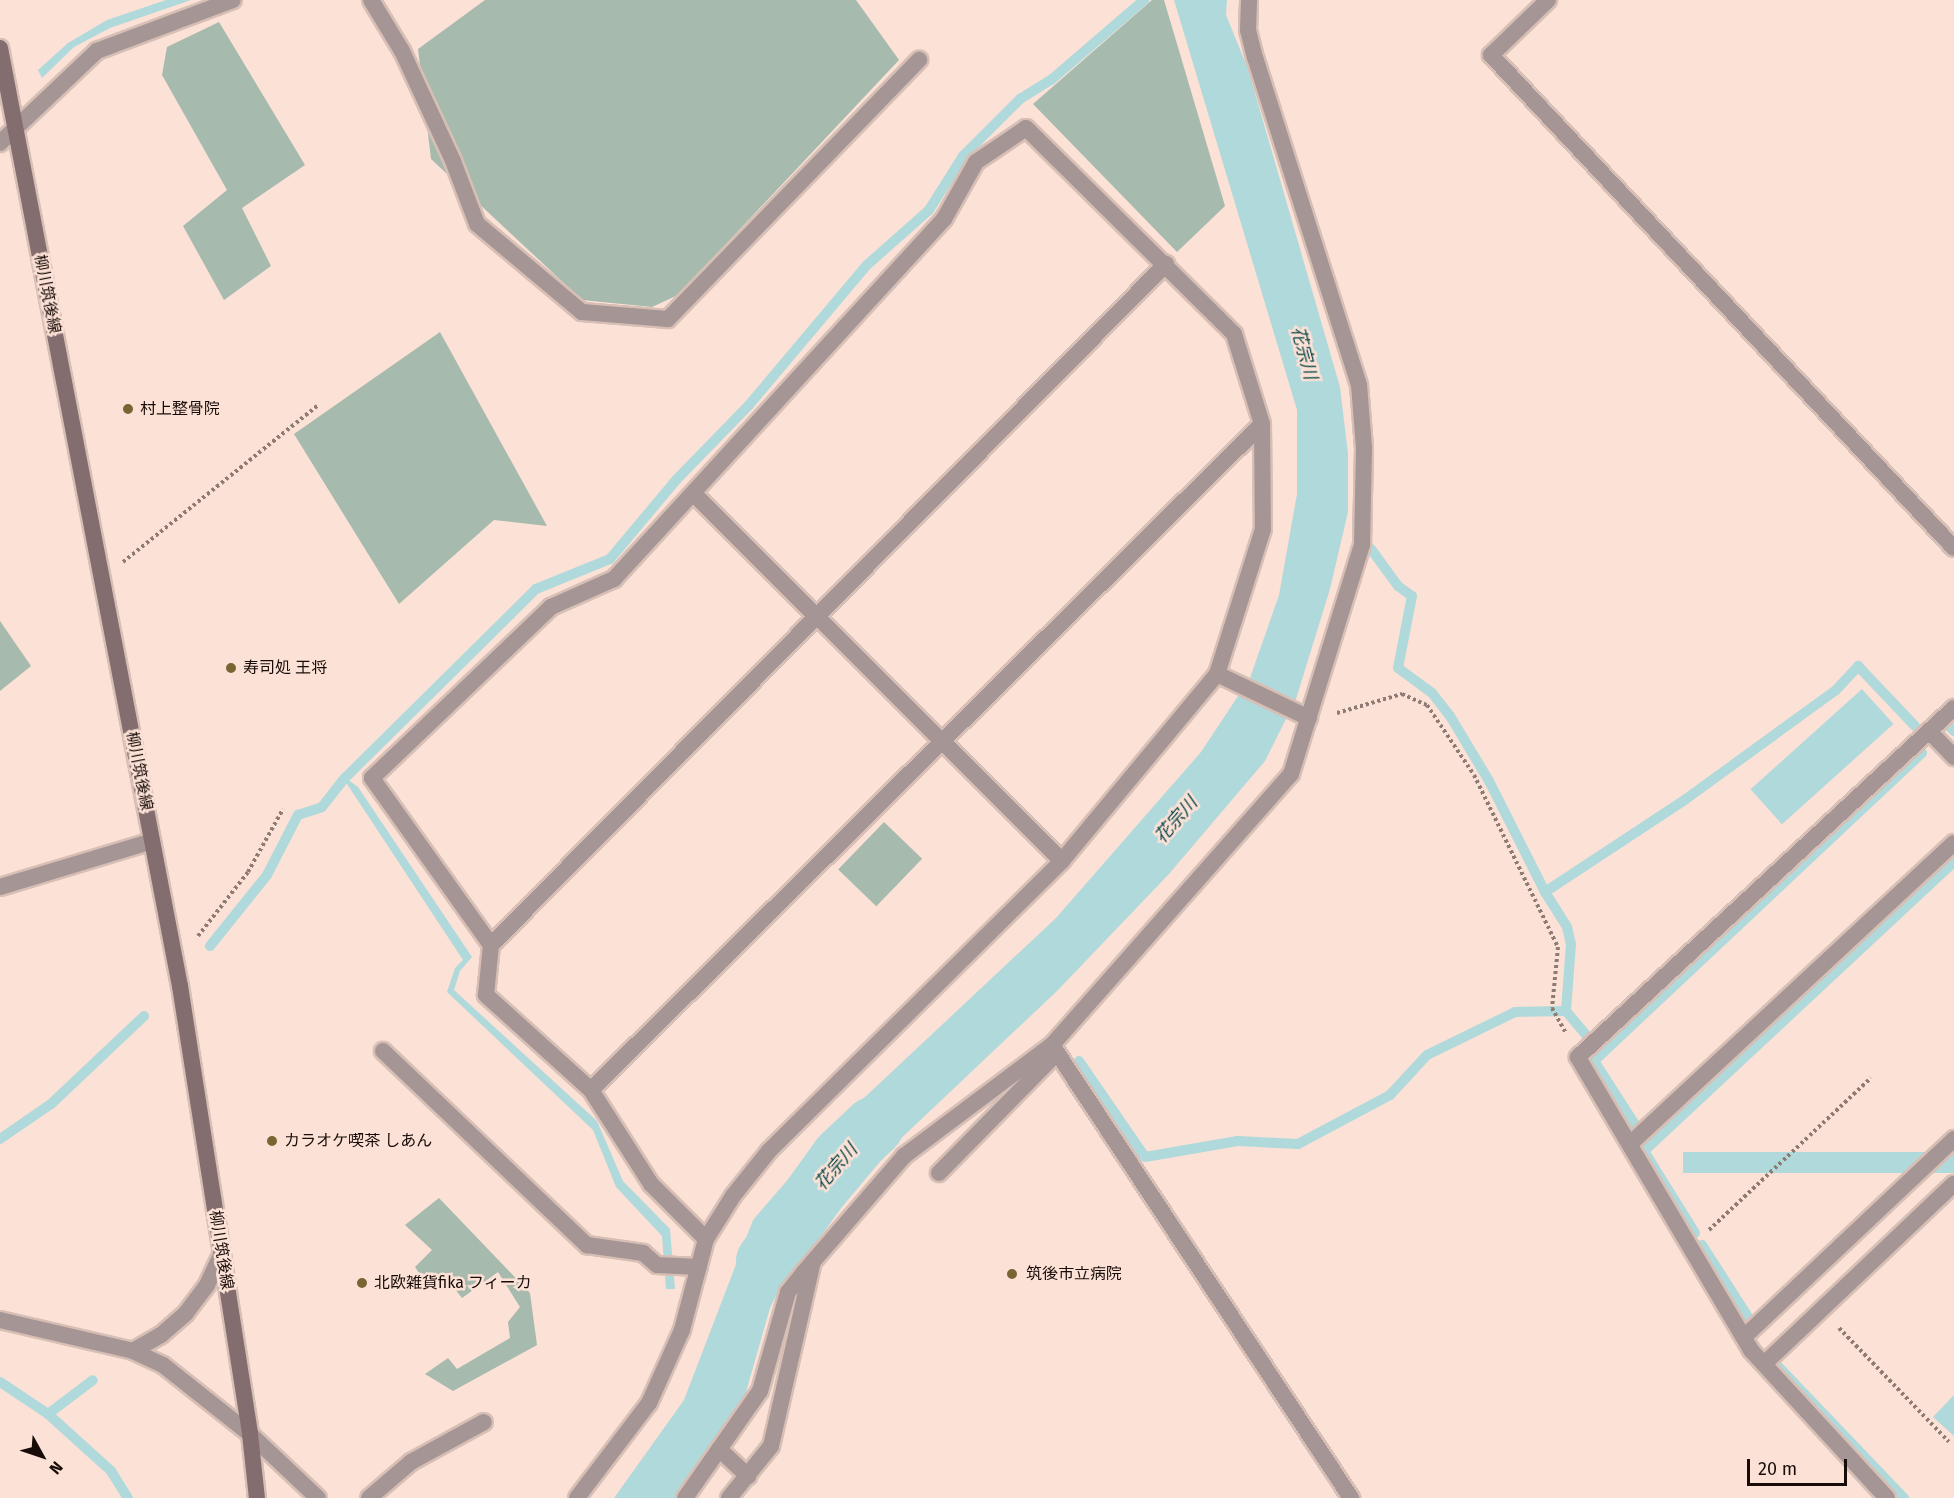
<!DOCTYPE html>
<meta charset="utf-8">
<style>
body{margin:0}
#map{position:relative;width:1954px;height:1498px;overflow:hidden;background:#fce1d6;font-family:"Fira Sans","Noto Sans JP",sans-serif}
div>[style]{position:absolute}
.green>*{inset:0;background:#a6baae;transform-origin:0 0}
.water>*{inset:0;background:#b0d9db;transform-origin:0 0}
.stream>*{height:10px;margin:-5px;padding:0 5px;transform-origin:5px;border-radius:5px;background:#b0d9db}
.river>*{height:60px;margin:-30px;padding:0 30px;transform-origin:30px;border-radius:30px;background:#b0d9db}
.path>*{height:4px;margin-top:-2px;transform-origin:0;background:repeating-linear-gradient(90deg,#8e7b73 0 3px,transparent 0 6px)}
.roads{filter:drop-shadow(2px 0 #d7bfb5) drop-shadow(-2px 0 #d7bfb5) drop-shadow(0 2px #d7bfb5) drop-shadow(0 -2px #d7bfb5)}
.service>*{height:16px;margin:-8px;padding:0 8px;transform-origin:8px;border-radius:8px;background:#a59595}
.minor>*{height:16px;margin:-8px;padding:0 8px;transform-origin:8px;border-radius:8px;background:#a59595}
.tertiary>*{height:16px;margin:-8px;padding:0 8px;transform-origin:8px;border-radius:8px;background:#a59595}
.secondary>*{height:16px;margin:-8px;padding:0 8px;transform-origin:8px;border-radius:8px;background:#846d6e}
.dots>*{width:16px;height:16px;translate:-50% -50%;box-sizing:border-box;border:3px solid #fce1d6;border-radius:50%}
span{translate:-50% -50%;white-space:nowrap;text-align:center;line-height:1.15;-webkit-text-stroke:5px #fce1d6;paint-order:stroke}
.street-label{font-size:16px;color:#170c08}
.poi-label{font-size:16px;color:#170c08}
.left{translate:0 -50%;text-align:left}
.water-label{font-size:18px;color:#074749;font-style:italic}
.north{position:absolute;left:12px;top:1426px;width:60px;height:60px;-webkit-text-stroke:4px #fce1d6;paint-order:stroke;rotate:130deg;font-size:16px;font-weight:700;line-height:24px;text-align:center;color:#170c08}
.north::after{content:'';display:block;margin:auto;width:21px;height:27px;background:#170c08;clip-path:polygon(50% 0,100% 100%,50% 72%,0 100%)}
.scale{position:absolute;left:1747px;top:1459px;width:100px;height:27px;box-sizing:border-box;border:3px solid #170c08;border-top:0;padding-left:8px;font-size:18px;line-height:21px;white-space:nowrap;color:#170c08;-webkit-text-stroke:4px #fce1d6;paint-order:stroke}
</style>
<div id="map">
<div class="green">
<i style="clip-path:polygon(485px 0,856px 0,899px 60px,678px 295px,652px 307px,582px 300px,431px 159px,418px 49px)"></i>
<i style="clip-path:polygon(1152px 0,1164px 0,1225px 206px,1177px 252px,1033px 104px)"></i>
<i style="clip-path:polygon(219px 22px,305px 165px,242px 208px,271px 266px,224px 300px,183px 226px,227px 190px,162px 75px,167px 47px)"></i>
<i style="clip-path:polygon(440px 332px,547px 526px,494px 520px,399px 604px,294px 434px)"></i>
<i style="clip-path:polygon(0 621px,31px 666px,0 691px)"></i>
<i style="left:884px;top:822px;width:53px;height:66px;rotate:44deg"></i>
<i style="clip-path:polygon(439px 1198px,530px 1293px,537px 1345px,453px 1391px,425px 1374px,448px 1358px,457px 1369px,510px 1338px,508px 1322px,520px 1307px,498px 1272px,462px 1298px,447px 1279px,430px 1290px,415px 1267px,432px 1250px,405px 1225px)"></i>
</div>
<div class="water">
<i style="clip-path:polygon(166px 0,191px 0,110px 28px,74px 47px,42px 78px,38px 70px,68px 43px,107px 20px)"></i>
<i style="clip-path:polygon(1174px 0,1227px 0,1226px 15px,1248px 69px,1340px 387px,1348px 454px,1348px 512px,1330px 589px,1296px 699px,1265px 761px,1169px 874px,1057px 991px,894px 1145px,842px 1207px,797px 1169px,833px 1127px,1056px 918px,1201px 752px,1250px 678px,1279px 595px,1297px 494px,1297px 410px)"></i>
<i style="left:1862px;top:689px;width:47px;height:150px;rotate:48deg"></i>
<i style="clip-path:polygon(347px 779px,358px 787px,472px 957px,460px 971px,454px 990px,597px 1121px,623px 1181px,670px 1229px,675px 1289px,666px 1289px,662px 1236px,616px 1187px,593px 1130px,447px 992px,455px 968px,463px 960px,345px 781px)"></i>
<i style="left:1954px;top:1152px;width:21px;height:271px;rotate:90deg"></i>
<i style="clip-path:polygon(791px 1176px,836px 1212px,790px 1268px,770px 1308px,744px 1399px,676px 1498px,614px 1498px,684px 1400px,753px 1220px)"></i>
<i style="clip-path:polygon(1954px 1395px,1954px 1436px,1933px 1417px)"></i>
</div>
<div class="stream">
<i style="left:1371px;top:549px;width:46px;rotate:53.9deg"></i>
<i style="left:1398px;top:586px;width:17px;rotate:36deg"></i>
<i style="left:1412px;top:596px;width:73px;rotate:101deg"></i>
<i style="left:1398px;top:668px;width:42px;rotate:36.3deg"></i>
<i style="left:1432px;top:693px;width:29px;rotate:52deg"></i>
<i style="left:1450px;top:716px;width:76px;rotate:59deg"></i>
<i style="left:1489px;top:781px;width:124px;rotate:63.2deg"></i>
<i style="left:1545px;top:892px;width:169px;rotate:-33.4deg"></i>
<i style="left:1686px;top:799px;width:185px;rotate:-36deg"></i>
<i style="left:1836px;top:690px;width:33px;rotate:-47deg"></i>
<i style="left:1858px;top:666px;width:83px;rotate:46.5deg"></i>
<i style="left:1950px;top:727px;width:6px;rotate:45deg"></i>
<i style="left:1545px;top:892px;width:41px;rotate:57.8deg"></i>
<i style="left:1567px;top:927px;width:17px;rotate:77deg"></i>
<i style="left:1571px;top:944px;width:67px;rotate:94.3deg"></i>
<i style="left:1566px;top:1011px;width:30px;rotate:50deg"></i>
<i style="left:210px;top:946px;width:91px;rotate:-51.2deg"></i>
<i style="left:267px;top:875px;width:68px;rotate:-62.7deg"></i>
<i style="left:298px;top:815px;width:25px;rotate:-18deg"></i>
<i style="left:322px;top:807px;width:37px;rotate:-52deg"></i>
<i style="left:345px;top:778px;width:269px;rotate:-44.7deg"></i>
<i style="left:536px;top:589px;width:80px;rotate:-22.1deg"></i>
<i style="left:610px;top:559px;width:104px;rotate:-50.1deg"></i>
<i style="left:677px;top:479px;width:103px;rotate:-45.8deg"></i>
<i style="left:749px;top:405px;width:183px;rotate:-49.9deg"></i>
<i style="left:867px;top:265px;width:83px;rotate:-41.6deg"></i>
<i style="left:929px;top:210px;width:64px;rotate:-57.8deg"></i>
<i style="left:963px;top:156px;width:81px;rotate:-45deg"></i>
<i style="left:1020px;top:99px;width:36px;rotate:-32deg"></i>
<i style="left:1051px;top:80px;width:123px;rotate:-40.7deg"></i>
<i style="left:1079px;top:1061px;width:116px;rotate:55.5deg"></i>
<i style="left:1145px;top:1157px;width:94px;rotate:-9.8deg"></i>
<i style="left:1238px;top:1141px;width:60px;rotate:2.9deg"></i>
<i style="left:1298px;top:1144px;width:104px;rotate:-28deg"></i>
<i style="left:1390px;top:1095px;width:54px;rotate:-47.2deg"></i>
<i style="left:1427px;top:1055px;width:98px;rotate:-26deg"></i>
<i style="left:1515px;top:1012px;width:51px;rotate:-1.1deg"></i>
<i style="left:1634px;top:1123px;width:74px;rotate:-122.8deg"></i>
<i style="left:1594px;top:1061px;width:450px;rotate:-43.2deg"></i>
<i style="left:0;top:1139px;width:62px;rotate:-34.5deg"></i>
<i style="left:51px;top:1104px;width:128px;rotate:-43.4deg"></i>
<i style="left:1695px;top:1233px;width:97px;rotate:-121.9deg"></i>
<i style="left:1644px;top:1151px;width:424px;rotate:-43deg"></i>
<i style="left:1702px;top:1245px;width:89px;rotate:57.4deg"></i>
<i style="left:1773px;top:1361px;width:190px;rotate:46.3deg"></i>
<i style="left:0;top:1382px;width:58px;rotate:33.7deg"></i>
<i style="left:48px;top:1414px;width:85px;rotate:42.1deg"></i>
<i style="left:111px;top:1471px;width:32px;rotate:58deg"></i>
<i style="left:48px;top:1414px;width:56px;rotate:-37.1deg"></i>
</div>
<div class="river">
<i style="left:766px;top:1261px;width:128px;rotate:-54.2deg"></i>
<i style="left:841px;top:1157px;width:45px;rotate:-43.2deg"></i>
</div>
<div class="path">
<i style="left:123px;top:562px;width:250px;rotate:-38.8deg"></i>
<i style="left:1337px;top:713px;width:68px;rotate:-16.3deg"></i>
<i style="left:1402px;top:694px;width:27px;rotate:24deg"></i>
<i style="left:1427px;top:705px;width:84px;rotate:56.1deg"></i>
<i style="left:1474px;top:775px;width:191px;rotate:64deg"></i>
<i style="left:1558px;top:947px;width:61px;rotate:95.6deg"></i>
<i style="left:1552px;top:1008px;width:29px;rotate:61deg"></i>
<i style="left:198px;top:936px;width:81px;rotate:-52deg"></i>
<i style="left:248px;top:872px;width:72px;rotate:-60.9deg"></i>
<i style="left:1709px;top:1230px;width:222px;rotate:-43.2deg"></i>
<i style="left:1839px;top:1328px;width:158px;rotate:46deg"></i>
</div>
<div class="roads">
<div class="service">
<i style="left:371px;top:0;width:60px;rotate:58.7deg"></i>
<i style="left:402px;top:51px;width:121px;rotate:65.1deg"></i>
<i style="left:453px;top:161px;width:67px;rotate:69.1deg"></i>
<i style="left:477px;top:224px;width:137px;rotate:40deg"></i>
<i style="left:582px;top:312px;width:86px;rotate:4.7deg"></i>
<i style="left:668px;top:319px;width:361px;rotate:-45.9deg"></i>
<i style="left:1548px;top:0;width:79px;rotate:136deg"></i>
<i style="left:1491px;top:55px;width:676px;rotate:46.8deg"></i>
<i style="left:1217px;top:674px;width:102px;rotate:25.6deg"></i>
<i style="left:1930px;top:732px;width:35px;rotate:46deg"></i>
<i style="left:1630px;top:1144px;width:442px;rotate:-42.9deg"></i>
<i style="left:939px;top:1173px;width:168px;rotate:-45.5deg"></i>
<i style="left:1744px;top:1337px;width:289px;rotate:-43.3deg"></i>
<i style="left:1764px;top:1364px;width:262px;rotate:-43.5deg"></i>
<i style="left:369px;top:1498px;width:55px;rotate:-40.6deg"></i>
<i style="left:411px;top:1462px;width:83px;rotate:-28.7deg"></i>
<i style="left:685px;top:1498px;width:131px;rotate:-55deg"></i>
<i style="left:760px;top:1391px;width:103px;rotate:-74.2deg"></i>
<i style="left:788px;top:1292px;width:26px;rotate:-51deg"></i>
<i style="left:804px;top:1272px;width:153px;rotate:-49.2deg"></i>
<i style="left:904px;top:1156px;width:185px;rotate:-36.9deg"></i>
<i style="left:1052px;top:1045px;width:361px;rotate:-48.6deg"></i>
<i style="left:1291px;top:774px;width:241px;rotate:-72.8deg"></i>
<i style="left:1362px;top:544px;width:96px;rotate:-88.8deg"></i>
<i style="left:1364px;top:448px;width:63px;rotate:-94.5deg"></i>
<i style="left:1359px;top:385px;width:343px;rotate:-107.6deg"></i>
<i style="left:1255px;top:58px;width:29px;rotate:-104deg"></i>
<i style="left:1248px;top:30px;width:30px;rotate:-88deg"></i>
<i style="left:729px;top:1498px;width:67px;rotate:-51.1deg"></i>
<i style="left:771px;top:1446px;width:185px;rotate:-77.2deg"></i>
<i style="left:1887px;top:1498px;width:201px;rotate:-132.6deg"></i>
<i style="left:1751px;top:1350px;width:340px;rotate:-120.6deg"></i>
<i style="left:1578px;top:1057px;width:513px;rotate:-42.87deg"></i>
</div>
<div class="minor">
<i style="left:0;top:143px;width:134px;rotate:-43.5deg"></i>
<i style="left:97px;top:51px;width:145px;rotate:-20.6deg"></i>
<i style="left:695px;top:495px;width:518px;rotate:44.92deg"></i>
<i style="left:0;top:887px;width:159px;rotate:-16.8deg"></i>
<i style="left:491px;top:945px;width:205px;rotate:-125.5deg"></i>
<i style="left:372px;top:778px;width:248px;rotate:-43.7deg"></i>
<i style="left:551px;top:607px;width:69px;rotate:-24deg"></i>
<i style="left:614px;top:579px;width:488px;rotate:-47.5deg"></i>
<i style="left:944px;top:219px;width:65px;rotate:-60.7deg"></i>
<i style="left:976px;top:162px;width:60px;rotate:-34.2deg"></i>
<i style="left:1026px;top:128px;width:293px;rotate:44.7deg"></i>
<i style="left:1234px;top:334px;width:94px;rotate:72.7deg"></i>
<i style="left:1262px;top:424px;width:105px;rotate:89.5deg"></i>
<i style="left:1263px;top:529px;width:152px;rotate:107.6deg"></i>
<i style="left:1217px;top:674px;width:243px;rotate:129.7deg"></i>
<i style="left:1062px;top:861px;width:412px;rotate:135.3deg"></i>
<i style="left:769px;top:1151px;width:58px;rotate:128.7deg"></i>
<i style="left:733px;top:1196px;width:51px;rotate:122.1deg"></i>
<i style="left:706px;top:1239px;width:94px;rotate:104.8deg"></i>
<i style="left:682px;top:1330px;width:80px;rotate:114.3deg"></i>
<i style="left:649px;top:1403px;width:119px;rotate:127.2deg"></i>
<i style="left:1052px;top:1045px;width:543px;rotate:56.57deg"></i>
<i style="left:383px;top:1051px;width:282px;rotate:43.6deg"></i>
<i style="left:587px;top:1245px;width:57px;rotate:8.1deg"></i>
<i style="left:643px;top:1253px;width:18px;rotate:41deg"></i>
<i style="left:657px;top:1265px;width:42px;rotate:2.7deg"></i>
<i style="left:591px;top:1090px;width:945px;rotate:-44.79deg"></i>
<i style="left:706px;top:1239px;width:78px;rotate:-135deg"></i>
<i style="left:651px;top:1184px;width:112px;rotate:-122.6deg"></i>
<i style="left:591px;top:1090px;width:142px;rotate:-137.9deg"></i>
<i style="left:486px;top:995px;width:50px;rotate:-84.3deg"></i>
<i style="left:491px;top:945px;width:959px;rotate:-45.25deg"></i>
<i style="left:133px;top:1351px;width:32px;rotate:-30deg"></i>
<i style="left:161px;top:1335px;width:33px;rotate:-41deg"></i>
<i style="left:186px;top:1313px;width:35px;rotate:-53deg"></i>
<i style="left:207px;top:1285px;width:35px;rotate:-65deg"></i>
<i style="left:719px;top:1449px;width:40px;rotate:43deg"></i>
</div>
<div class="tertiary">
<i style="left:0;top:1320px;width:137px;rotate:13.1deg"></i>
<i style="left:133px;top:1351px;width:33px;rotate:25deg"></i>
<i style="left:163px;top:1365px;width:111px;rotate:38.4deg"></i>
<i style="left:250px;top:1434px;width:93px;rotate:43.3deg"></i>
</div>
<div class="secondary">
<i style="left:0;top:48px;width:955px;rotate:79.14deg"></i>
<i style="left:180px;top:986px;width:453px;rotate:81.1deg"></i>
<i style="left:250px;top:1434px;width:64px;rotate:83.8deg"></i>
</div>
</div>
<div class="dots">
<i style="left:128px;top:409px;background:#776634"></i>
<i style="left:231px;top:668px;background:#776634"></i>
<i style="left:272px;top:1141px;background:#776634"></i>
<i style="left:1012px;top:1274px;background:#776634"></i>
<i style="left:362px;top:1283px;background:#776634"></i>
</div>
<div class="street-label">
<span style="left:47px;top:294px;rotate:79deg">柳川筑後線</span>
<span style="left:139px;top:771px;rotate:79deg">柳川筑後線</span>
<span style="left:221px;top:1250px;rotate:81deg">柳川筑後線</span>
</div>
<div class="poi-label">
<span class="left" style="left:140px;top:409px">村上整骨院</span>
<span class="left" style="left:243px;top:668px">寿司処 王将</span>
<span class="left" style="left:284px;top:1141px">カラオケ喫茶 しあん</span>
<span class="left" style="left:1026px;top:1274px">筑後市立病院</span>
<span class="left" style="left:374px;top:1283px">北欧雑貨fika フィーカ</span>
</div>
<div class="water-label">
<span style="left:1304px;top:353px;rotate:75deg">花宗川</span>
<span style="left:1176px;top:820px;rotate:-49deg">花宗川</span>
<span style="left:836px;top:1167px;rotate:-49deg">花宗川</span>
</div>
<div class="north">N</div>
<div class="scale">20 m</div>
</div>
